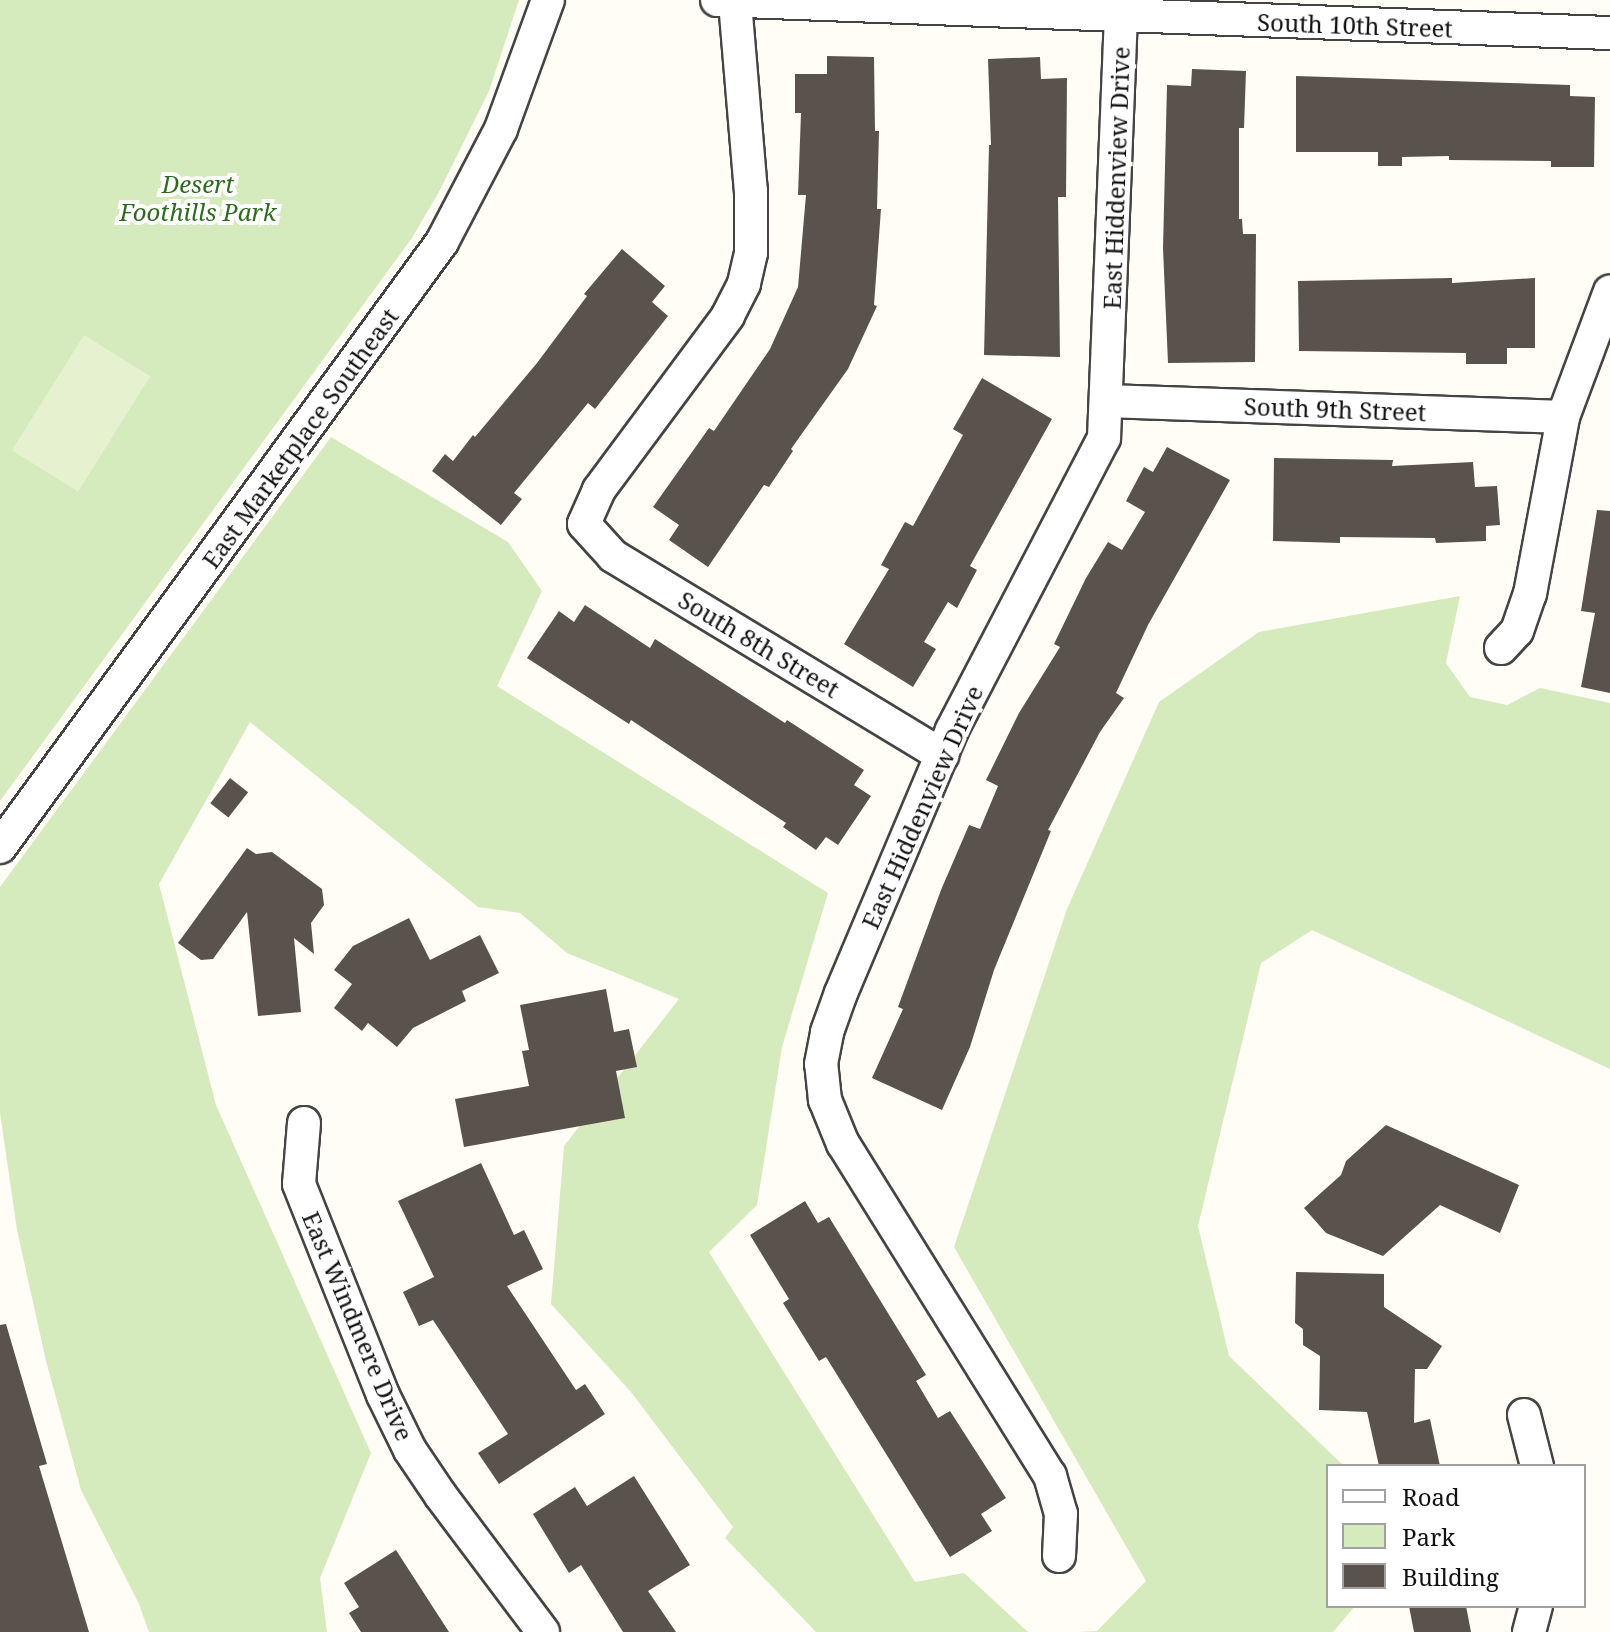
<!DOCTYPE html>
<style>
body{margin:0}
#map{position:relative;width:1610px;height:1632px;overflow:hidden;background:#fffdf5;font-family:"Noto Serif",serif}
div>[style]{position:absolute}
.green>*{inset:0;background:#d5ebbd}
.pitch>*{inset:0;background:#e6f2cf;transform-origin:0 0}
.building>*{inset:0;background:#5a524d;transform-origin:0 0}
.roads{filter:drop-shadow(2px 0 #444) drop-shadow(-2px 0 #444) drop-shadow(0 2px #444) drop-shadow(0 -2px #444)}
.minor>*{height:32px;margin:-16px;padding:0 16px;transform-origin:16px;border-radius:16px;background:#fff}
span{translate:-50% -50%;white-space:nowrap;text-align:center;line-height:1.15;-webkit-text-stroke:8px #fff;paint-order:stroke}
.street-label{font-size:24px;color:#111}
.park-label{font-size:24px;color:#2f6b1f;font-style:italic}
.legend{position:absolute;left:1326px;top:1464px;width:260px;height:144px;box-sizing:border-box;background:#fff;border:2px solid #a0a0a0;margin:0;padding:10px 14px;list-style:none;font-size:24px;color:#111}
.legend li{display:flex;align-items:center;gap:16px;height:40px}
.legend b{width:40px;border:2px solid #a0a0a0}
</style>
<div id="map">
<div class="green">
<i style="clip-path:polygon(0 0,519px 0,489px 91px,440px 190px,412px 238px,0 801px)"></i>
<i style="clip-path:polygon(331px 437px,508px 542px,542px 591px,497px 686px,828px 893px,782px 1047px,757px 1205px,709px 1252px,915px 1582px,964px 1573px,1028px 1632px,816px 1632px,725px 1538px,733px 1527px,631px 1392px,551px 1304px,564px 1146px,679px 999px,567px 953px,520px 913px,478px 907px,250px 722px,159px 884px,216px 1105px,371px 1453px,320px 1578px,327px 1632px,149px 1632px,139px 1604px,81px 1490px,46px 1361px,17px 1230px,0 1113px,0 887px)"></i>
<i style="clip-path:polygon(1460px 596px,1446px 663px,1470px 697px,1507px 705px,1540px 688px,1610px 703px,1610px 1069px,1312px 930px,1261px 963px,1198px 1226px,1229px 1356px,1344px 1466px,1328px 1466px,1328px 1606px,1355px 1606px,1333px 1632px,1076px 1632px,1097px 1631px,1146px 1581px,954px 1247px,1067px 909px,1159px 702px,1259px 632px)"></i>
</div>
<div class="pitch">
<i style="left:84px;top:335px;width:78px;height:136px;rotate:32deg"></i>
</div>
<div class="building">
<i style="clip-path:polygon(827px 56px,874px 57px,875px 131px,879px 131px,877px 209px,881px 209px,874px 305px,877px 306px,848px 369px,791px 449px,793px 451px,769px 487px,764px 485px,708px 567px,669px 540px,679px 525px,653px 507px,709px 428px,714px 431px,770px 349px,798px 287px,806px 195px,798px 195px,801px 113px,795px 113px,795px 74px,827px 74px)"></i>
<i style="clip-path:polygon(1040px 57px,1041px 79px,1067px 78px,1066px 197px,1058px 197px,1060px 357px,984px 355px,989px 145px,991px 145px,988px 59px)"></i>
<i style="clip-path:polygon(1192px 69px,1246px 71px,1244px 128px,1239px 128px,1239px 219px,1242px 219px,1243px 234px,1256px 234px,1255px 362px,1168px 363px,1163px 248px,1167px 85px,1191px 86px)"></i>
<i style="clip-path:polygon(1296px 76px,1570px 85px,1570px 96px,1595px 97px,1594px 167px,1551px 167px,1551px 161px,1449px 160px,1449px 156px,1402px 157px,1402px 166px,1378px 166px,1378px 152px,1296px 152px)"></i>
<i style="clip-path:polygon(622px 249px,665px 286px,652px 302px,668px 316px,595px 409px,588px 403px,514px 493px,522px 499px,501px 525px,432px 471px,445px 454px,453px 461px,473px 435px,475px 437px,537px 363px,587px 296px,584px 294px)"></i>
<i style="clip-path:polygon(1452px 278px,1452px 283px,1535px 278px,1535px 348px,1507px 348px,1507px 364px,1466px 364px,1466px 353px,1299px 351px,1298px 281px)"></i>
<i style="clip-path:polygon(982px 378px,1052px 419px,970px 566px,977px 570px,957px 608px,948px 602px,924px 642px,936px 649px,913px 687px,844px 644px,889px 569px,881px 565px,905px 522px,913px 526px,963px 435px,953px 429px)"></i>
<i style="clip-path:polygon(1167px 447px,1230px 480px,1148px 625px,1116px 693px,1124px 698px,1100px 732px,1048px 830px,1051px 831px,994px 970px,970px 1047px,942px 1110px,872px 1078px,903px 1009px,898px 1007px,941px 890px,969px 825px,980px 829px,998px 786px,986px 780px,1019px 713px,1060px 647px,1054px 644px,1086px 578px,1108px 542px,1122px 550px,1145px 512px,1126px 501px,1144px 467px,1153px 472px)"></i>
<i style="clip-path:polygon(1274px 458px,1393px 460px,1392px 466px,1473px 462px,1475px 487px,1497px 486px,1500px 525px,1486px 526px,1486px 541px,1436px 543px,1435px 538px,1340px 537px,1340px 543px,1273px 541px)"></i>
<i style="clip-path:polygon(1597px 510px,1610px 511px,1610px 693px,1581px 687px,1595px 613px,1581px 611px)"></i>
<i style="clip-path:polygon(585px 605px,650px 648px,655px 639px,785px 723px,787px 720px,864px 770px,854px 785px,871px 796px,838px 845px,826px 837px,816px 850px,783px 827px,786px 823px,631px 720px,629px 724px,527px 658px,559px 611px,574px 622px)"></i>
<i style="left:230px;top:778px;width:23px;height:32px;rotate:38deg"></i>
<i style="clip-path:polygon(247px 848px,256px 854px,272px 852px,322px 889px,324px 905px,311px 923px,314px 954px,294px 938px,301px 1012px,258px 1016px,247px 912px,213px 959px,201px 960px,178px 943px)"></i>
<i style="clip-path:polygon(409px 918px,430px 960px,480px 935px,499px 973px,462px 991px,466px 1001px,413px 1028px,397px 1047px,368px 1023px,362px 1031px,334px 1008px,352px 984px,334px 970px,353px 946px)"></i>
<i style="clip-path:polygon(606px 989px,614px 1032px,629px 1029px,637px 1067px,616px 1071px,625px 1118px,464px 1147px,455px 1099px,529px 1086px,522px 1051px,529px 1050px,520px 1005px)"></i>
<i style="clip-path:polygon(1386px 1125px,1519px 1185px,1500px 1233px,1440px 1205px,1383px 1256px,1326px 1233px,1304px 1208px,1341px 1175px,1346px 1161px)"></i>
<i style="clip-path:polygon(481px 1163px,514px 1235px,524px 1230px,543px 1269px,507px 1286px,576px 1390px,585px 1384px,605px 1414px,499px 1484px,478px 1453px,508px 1434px,433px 1320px,419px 1326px,403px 1292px,434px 1277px,398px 1201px)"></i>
<i style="clip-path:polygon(805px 1201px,818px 1223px,829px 1217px,926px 1375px,916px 1381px,938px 1418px,950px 1411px,1006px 1498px,981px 1514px,992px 1531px,950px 1557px,826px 1357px,819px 1361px,783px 1303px,789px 1299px,750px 1235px)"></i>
<i style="clip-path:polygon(1296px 1272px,1384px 1274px,1384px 1307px,1442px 1346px,1427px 1369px,1415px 1369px,1414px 1423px,1430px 1419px,1440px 1466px,1379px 1466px,1367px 1412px,1319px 1410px,1320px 1356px,1303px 1345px,1303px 1329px,1295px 1323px)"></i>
<i style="clip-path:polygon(6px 1324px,47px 1464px,39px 1466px,89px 1632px,0 1632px,0 1325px)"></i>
<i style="clip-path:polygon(634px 1476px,690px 1565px,648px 1591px,676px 1632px,623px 1632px,581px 1565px,569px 1573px,533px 1514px,575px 1487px,587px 1506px)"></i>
<i style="clip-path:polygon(396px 1550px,449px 1632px,361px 1632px,349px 1613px,359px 1607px,344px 1583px)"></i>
<i style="clip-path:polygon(1409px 1606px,1466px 1606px,1471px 1632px,1414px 1632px)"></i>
</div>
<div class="roads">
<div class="minor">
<i style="left:717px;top:0;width:894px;rotate:2.12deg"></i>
<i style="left:735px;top:2px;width:190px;rotate:85.2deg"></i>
<i style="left:751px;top:191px;width:62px;rotate:90deg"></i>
<i style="left:751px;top:253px;width:32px;rotate:103deg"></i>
<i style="left:744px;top:284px;width:36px;rotate:117deg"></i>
<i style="left:728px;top:316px;width:217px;rotate:126.6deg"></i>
<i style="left:599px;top:490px;width:37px;rotate:114deg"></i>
<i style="left:584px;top:524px;width:43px;rotate:47.8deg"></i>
<i style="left:613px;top:556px;width:385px;rotate:31.2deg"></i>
<i style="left:1108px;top:401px;width:455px;rotate:2deg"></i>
<i style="left:1501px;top:648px;width:23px;rotate:-47deg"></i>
<i style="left:1517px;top:631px;width:39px;rotate:-71deg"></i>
<i style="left:1530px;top:594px;width:180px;rotate:-79.4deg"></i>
<i style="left:1563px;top:417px;width:134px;rotate:-69.5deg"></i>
<i style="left:0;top:847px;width:749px;rotate:-53.85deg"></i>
<i style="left:442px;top:242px;width:127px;rotate:-62.4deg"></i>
<i style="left:501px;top:129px;width:137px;rotate:-70deg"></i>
<i style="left:304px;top:1123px;width:61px;rotate:94.7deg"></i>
<i style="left:299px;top:1184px;width:227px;rotate:68.3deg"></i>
<i style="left:383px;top:1395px;width:61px;rotate:63.9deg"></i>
<i style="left:410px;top:1450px;width:55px;rotate:56deg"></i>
<i style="left:441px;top:1496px;width:170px;rotate:53.1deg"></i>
<i style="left:1524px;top:1415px;width:53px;rotate:75.7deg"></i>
<i style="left:1059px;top:1556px;width:42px;rotate:-87.3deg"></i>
<i style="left:1061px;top:1514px;width:40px;rotate:-106deg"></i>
<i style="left:1050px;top:1476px;width:391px;rotate:-121.9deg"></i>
<i style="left:843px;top:1144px;width:48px;rotate:-112.2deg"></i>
<i style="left:825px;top:1100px;width:36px;rotate:-96deg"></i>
<i style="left:821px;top:1064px;width:33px;rotate:-79deg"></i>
<i style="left:827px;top:1032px;width:41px;rotate:-70.3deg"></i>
<i style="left:841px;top:993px;width:285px;rotate:-67.1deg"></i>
<i style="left:952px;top:730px;width:329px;rotate:-62.5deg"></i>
<i style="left:1104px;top:438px;width:422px;rotate:-87.7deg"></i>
<i style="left:1529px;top:1632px;width:27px;rotate:-75deg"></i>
</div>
</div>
<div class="street-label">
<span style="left:1355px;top:25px;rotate:2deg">South 10th Street</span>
<span style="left:1116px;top:178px;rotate:-88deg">East Hiddenview Drive</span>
<span style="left:1335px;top:409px;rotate:2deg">South 9th Street</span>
<span style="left:300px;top:438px;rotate:-54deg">East Marketplace Southeast</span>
<span style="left:759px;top:644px;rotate:31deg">South 8th Street</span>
<span style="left:922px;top:807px;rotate:-66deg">East Hiddenview Drive</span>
<span style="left:358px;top:1326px;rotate:67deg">East Windmere Drive</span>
</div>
<div class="park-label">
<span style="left:198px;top:198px">Desert<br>Foothills Park</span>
</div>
<ul class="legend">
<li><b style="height:10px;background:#fff"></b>Road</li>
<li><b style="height:22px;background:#d5ebbd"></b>Park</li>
<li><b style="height:22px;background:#5a524d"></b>Building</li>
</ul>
</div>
